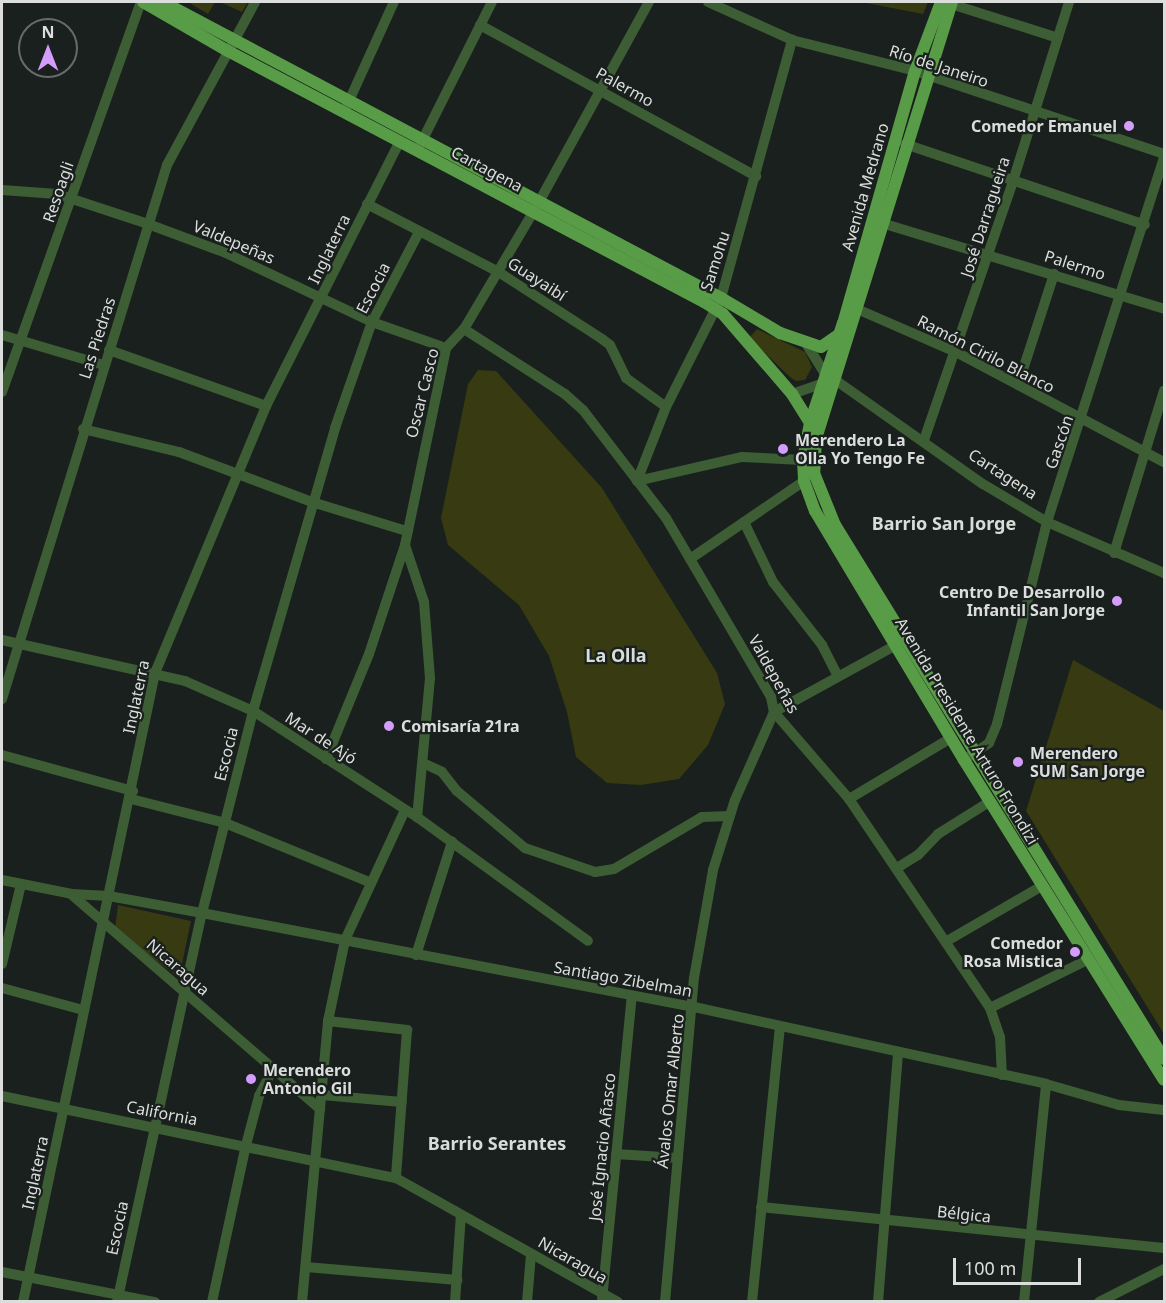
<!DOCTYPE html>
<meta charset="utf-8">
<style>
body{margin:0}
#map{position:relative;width:1166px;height:1303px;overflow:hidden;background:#1a201d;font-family:"Noto Sans",sans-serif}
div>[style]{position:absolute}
.green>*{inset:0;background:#383a11}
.minor>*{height:10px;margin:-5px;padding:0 5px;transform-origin:5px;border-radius:5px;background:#3d5d35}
.major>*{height:12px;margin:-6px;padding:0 6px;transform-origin:6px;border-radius:6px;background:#589c47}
.dots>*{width:16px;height:16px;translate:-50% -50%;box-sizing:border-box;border:3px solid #1a201d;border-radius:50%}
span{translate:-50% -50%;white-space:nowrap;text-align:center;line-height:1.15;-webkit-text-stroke:4.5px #1a201d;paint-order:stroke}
.street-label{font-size:16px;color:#dbdedd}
.poi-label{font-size:16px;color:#dbdedd;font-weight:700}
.right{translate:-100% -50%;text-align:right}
.left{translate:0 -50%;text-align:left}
.neighbourhood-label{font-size:18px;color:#d6deda;font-weight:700}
.frame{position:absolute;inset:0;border:3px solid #dbdedd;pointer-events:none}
.north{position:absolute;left:18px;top:18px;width:60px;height:60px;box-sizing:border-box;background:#1a201d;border:2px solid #676c6a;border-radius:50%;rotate:0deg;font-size:16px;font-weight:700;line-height:24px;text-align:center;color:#dbdedd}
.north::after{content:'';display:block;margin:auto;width:21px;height:27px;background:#d49cfb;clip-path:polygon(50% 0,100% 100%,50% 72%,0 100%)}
.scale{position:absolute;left:953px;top:1258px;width:128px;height:27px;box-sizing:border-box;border:3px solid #dbdedd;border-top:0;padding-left:8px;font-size:18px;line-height:21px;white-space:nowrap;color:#dbdedd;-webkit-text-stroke:4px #1a201d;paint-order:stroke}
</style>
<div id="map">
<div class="green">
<i style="clip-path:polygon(188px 2px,215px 2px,208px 14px)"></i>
<i style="clip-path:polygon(220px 2px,248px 2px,242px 12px)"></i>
<i style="clip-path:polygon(861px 2px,928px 2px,923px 14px)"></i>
<i style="clip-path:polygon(757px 329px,805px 352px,812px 367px,805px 380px,796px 381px,790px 377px,749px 338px)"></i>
<i style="clip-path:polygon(478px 370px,496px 371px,602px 488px,717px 673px,725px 704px,708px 745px,679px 779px,641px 785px,607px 783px,576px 757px,567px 712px,549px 656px,519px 605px,448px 545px,441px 518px,468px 384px)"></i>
<i style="clip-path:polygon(1073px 660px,1164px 711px,1164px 1034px,1026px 811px)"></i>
<i style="clip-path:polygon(118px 905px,191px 921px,179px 978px,115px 929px)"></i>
</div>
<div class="minor">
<i style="left:708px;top:2px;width:92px;rotate:24.3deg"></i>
<i style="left:792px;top:40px;width:127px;rotate:14.1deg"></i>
<i style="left:915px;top:71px;width:262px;rotate:18.4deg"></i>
<i style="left:951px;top:4px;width:112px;rotate:17.6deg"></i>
<i style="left:480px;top:25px;width:315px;rotate:28.7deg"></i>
<i style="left:344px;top:112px;width:121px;rotate:-65.6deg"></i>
<i style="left:905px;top:144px;width:253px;rotate:18.6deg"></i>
<i style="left:420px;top:145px;width:160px;rotate:-63.3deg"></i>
<i style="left:2px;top:190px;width:55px;rotate:4.2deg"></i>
<i style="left:57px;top:194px;width:96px;rotate:18.2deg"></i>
<i style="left:148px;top:224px;width:83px;rotate:20.4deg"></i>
<i style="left:226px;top:253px;width:161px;rotate:25.3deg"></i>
<i style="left:372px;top:322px;width:78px;rotate:19.4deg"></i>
<i style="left:367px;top:204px;width:146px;rotate:27.3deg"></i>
<i style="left:497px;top:271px;width:125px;rotate:32.9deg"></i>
<i style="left:602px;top:339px;width:10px;rotate:37deg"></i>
<i style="left:610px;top:345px;width:37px;rotate:64deg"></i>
<i style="left:626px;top:378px;width:49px;rotate:35.9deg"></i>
<i style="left:875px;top:221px;width:302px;rotate:16.9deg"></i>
<i style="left:857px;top:309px;width:108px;rotate:23.5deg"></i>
<i style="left:956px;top:352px;width:235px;rotate:27.9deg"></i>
<i style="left:464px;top:329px;width:120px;rotate:32.8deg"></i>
<i style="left:565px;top:394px;width:24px;rotate:42deg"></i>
<i style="left:583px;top:410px;width:136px;rotate:52.5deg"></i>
<i style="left:666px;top:518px;width:208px;rotate:59.6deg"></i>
<i style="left:771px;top:697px;width:15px;rotate:79deg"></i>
<i style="left:774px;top:712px;width:115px;rotate:49.2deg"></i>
<i style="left:849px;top:799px;width:252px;rotate:56deg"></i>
<i style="left:990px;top:1008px;width:31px;rotate:71deg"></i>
<i style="left:1000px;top:1037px;width:38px;rotate:87deg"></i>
<i style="left:2px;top:335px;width:105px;rotate:16.5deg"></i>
<i style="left:807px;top:345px;width:32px;rotate:58deg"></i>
<i style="left:824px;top:372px;width:194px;rotate:35.2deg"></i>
<i style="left:983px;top:484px;width:74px;rotate:30.7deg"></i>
<i style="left:1047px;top:522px;width:128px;rotate:23.6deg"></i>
<i style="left:109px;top:350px;width:167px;rotate:19.6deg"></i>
<i style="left:1018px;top:385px;width:117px;rotate:-72deg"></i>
<i style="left:2px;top:392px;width:414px;rotate:-70.4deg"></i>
<i style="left:792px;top:394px;width:39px;rotate:-19deg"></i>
<i style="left:83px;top:429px;width:99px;rotate:13.5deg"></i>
<i style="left:179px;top:452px;width:142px;rotate:20.6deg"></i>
<i style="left:312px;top:502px;width:98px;rotate:17.1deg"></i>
<i style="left:924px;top:440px;width:274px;rotate:-71deg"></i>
<i style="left:1013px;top:181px;width:188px;rotate:-72.6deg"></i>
<i style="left:637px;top:481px;width:79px;rotate:-68.6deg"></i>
<i style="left:666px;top:407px;width:122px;rotate:-63.2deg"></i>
<i style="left:721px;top:298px;width:268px;rotate:-74.6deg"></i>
<i style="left:637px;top:481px;width:108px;rotate:-12.9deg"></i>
<i style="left:742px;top:457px;width:61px;rotate:2.8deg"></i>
<i style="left:744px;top:522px;width:67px;rotate:64.2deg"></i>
<i style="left:773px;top:582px;width:80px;rotate:52.1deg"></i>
<i style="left:822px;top:645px;width:35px;rotate:63deg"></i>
<i style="left:405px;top:545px;width:60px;rotate:71.6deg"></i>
<i style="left:424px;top:602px;width:76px;rotate:85.5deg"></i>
<i style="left:430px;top:678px;width:140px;rotate:95.3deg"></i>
<i style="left:1114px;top:553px;width:170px;rotate:-72.9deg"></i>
<i style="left:690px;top:559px;width:138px;rotate:-34.4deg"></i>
<i style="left:2px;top:640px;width:188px;rotate:12.6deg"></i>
<i style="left:185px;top:681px;width:74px;rotate:23.8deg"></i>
<i style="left:253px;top:711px;width:195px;rotate:32.9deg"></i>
<i style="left:417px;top:817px;width:211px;rotate:35.9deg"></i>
<i style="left:2px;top:699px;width:559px;rotate:-72.83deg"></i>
<i style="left:167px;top:165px;width:185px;rotate:-61.6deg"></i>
<i style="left:2px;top:755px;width:136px;rotate:15.4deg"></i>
<i style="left:326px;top:759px;width:113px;rotate:-67.7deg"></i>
<i style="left:369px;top:654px;width:115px;rotate:-71.7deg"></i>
<i style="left:405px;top:545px;width:201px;rotate:-78.2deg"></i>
<i style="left:446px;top:348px;width:26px;rotate:-47deg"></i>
<i style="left:464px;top:329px;width:147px;rotate:-59.4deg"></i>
<i style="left:539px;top:202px;width:228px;rotate:-61.2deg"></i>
<i style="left:964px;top:760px;width:30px;rotate:-34deg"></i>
<i style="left:989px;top:743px;width:21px;rotate:-67deg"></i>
<i style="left:997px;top:724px;width:208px;rotate:-76.1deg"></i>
<i style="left:1047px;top:522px;width:383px;rotate:-72.2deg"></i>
<i style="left:423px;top:763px;width:21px;rotate:25deg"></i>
<i style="left:442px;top:772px;width:24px;rotate:52deg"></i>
<i style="left:457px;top:791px;width:89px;rotate:40deg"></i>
<i style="left:525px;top:848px;width:74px;rotate:18.9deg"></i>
<i style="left:595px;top:872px;width:19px;rotate:-9deg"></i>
<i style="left:614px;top:869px;width:102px;rotate:-30.6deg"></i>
<i style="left:702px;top:817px;width:28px;rotate:-2deg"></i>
<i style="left:131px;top:799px;width:97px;rotate:14.3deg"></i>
<i style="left:225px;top:823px;width:158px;rotate:22.3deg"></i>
<i style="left:849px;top:799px;width:119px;rotate:-30.9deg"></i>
<i style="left:897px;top:868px;width:25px;rotate:-32deg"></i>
<i style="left:918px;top:855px;width:29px;rotate:-46deg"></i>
<i style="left:938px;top:834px;width:60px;rotate:-32.1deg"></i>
<i style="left:2px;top:880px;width:71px;rotate:11.3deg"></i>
<i style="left:72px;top:894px;width:37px;rotate:3deg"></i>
<i style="left:109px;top:896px;width:95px;rotate:10.4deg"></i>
<i style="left:202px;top:913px;width:501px;rotate:10.82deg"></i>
<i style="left:694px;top:1007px;width:360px;rotate:12.3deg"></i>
<i style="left:1046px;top:1084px;width:76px;rotate:16deg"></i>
<i style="left:1119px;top:1105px;width:45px;rotate:6.3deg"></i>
<i style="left:72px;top:895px;width:328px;rotate:40.8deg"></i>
<i style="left:947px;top:941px;width:110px;rotate:-30.1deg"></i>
<i style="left:416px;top:955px;width:119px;rotate:-72.3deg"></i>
<i style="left:2px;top:964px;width:82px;rotate:-76.6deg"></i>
<i style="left:2px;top:988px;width:84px;rotate:15.2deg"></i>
<i style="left:990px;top:1008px;width:110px;rotate:-26.3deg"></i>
<i style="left:328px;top:1021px;width:80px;rotate:6.5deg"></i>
<i style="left:407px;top:1030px;width:148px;rotate:94.3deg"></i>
<i style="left:322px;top:1095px;width:80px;rotate:5deg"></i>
<i style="left:2px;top:1096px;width:402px;rotate:11.8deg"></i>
<i style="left:396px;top:1178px;width:254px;rotate:29.2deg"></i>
<i style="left:616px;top:1154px;width:62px;rotate:3.7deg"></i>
<i style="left:761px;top:1207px;width:405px;rotate:5.8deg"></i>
<i style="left:306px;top:1267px;width:152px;rotate:4.9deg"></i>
<i style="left:2px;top:1272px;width:156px;rotate:11.1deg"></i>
<i style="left:602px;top:1300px;width:306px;rotate:-84.4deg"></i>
<i style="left:23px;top:1302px;width:643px;rotate:-78.15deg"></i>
<i style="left:155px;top:673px;width:289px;rotate:-67.4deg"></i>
<i style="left:266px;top:406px;width:297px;rotate:-63.2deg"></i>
<i style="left:117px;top:1302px;width:398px;rotate:-77.7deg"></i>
<i style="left:202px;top:913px;width:208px;rotate:-75.8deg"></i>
<i style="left:253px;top:711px;width:295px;rotate:-73.8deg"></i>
<i style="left:335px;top:428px;width:112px;rotate:-70.8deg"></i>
<i style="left:372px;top:322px;width:102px;rotate:-62.4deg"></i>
<i style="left:212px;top:1302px;width:161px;rotate:-77.8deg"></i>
<i style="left:246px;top:1145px;width:51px;rotate:-75.1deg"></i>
<i style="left:259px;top:1096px;width:31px;rotate:-63deg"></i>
<i style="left:302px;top:1302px;width:282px;rotate:-84.7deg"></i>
<i style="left:328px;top:1021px;width:83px;rotate:-78.1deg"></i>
<i style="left:345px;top:940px;width:143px;rotate:-65.2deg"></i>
<i style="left:455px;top:1302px;width:87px;rotate:-86.1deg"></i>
<i style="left:527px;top:1302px;width:48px;rotate:-85.2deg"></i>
<i style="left:665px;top:1302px;width:325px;rotate:-84.9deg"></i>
<i style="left:694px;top:978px;width:110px;rotate:-80deg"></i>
<i style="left:713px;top:870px;width:73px;rotate:-72.6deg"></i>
<i style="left:735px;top:800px;width:96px;rotate:-66.1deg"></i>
<i style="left:774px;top:712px;width:139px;rotate:-28.8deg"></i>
<i style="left:752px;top:1302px;width:276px;rotate:-84.2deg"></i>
<i style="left:878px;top:1302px;width:249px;rotate:-85.4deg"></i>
<i style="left:1024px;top:1302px;width:219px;rotate:-84.2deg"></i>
<i style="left:1099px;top:1302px;width:73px;rotate:-26.9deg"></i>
</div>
<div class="major">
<i style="left:143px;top:2px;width:98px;rotate:30deg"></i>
<i style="left:228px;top:51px;width:538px;rotate:27.8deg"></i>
<i style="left:704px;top:302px;width:22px;rotate:32deg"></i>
<i style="left:723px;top:314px;width:106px;rotate:49.2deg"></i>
<i style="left:792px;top:394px;width:34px;rotate:58deg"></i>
<i style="left:163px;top:2px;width:632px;rotate:27.94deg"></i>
<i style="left:721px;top:298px;width:69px;rotate:30.7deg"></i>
<i style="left:780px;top:333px;width:43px;rotate:18.9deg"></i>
<i style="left:821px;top:347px;width:19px;rotate:-35deg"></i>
<i style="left:941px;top:2px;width:74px;rotate:110.6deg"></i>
<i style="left:915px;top:71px;width:262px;rotate:105.9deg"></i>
<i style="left:843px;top:323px;width:105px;rotate:108.3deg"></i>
<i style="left:810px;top:423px;width:38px;rotate:101deg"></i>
<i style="left:803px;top:460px;width:21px;rotate:87deg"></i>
<i style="left:804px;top:481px;width:32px;rotate:70deg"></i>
<i style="left:815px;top:511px;width:290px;rotate:59.1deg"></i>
<i style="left:964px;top:760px;width:377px;rotate:58deg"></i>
<i style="left:952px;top:2px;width:458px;rotate:107.3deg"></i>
<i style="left:816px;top:439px;width:34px;rotate:93deg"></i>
<i style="left:814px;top:473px;width:56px;rotate:68deg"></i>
<i style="left:835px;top:525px;width:627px;rotate:58.36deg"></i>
</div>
<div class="dots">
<i style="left:1129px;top:126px;background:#d49cfb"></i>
<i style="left:783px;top:449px;background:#d49cfb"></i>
<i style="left:1117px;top:601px;background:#d49cfb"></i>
<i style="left:389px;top:726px;background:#d49cfb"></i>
<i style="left:1018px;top:762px;background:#d49cfb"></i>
<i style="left:1075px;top:952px;background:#d49cfb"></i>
<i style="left:251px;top:1079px;background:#d49cfb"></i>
</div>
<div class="street-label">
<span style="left:939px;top:66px;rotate:18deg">Río de Janeiro</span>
<span style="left:625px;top:87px;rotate:29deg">Palermo</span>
<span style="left:487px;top:169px;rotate:28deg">Cartagena</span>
<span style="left:865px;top:187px;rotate:-74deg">Avenida Medrano</span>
<span style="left:58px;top:192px;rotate:-71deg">Resoagli</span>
<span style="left:985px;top:217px;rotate:-72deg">José Darragueira</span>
<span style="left:234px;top:242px;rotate:23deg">Valdepeñas</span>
<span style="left:329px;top:249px;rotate:-64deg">Inglaterra</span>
<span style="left:715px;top:261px;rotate:-72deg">Samohu</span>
<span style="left:1075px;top:265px;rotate:18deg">Palermo</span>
<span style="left:537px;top:279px;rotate:33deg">Guayaibí</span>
<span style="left:373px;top:288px;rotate:-63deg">Escocia</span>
<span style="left:97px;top:338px;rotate:-72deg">Las Piedras</span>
<span style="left:986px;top:354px;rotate:27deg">Ramón Cirilo Blanco</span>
<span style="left:422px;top:393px;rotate:-76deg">Oscar Casco</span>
<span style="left:1059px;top:442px;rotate:-71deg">Gascón</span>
<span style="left:1003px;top:474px;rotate:33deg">Cartagena</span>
<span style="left:774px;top:674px;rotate:61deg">Valdepeñas</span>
<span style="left:136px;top:697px;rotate:-78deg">Inglaterra</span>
<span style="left:967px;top:731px;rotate:59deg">Avenida Presidente Arturo Frondizi</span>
<span style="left:321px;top:738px;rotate:33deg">Mar de Ajó</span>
<span style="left:226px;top:754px;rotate:-76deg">Escocia</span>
<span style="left:178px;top:967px;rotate:41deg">Nicaragua</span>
<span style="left:623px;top:979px;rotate:10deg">Santiago Zibelman</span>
<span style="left:670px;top:1091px;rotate:-84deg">Ávalos Omar Alberto</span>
<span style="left:162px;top:1113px;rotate:11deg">California</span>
<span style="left:602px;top:1147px;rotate:-84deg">José Ignacio Añasco</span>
<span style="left:35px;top:1173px;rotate:-78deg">Inglaterra</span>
<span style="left:964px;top:1214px;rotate:6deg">Bélgica</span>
<span style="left:117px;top:1228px;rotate:-78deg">Escocia</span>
<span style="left:573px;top:1260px;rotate:30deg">Nicaragua</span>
</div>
<div class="poi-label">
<span class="right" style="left:1117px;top:126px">Comedor Emanuel</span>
<span class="left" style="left:795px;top:449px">Merendero La<br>Olla Yo Tengo Fe</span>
<span class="right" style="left:1105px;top:601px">Centro De Desarrollo<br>Infantil San Jorge</span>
<span class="left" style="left:401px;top:726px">Comisaría 21ra</span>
<span class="left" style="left:1030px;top:762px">Merendero<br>SUM San Jorge</span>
<span class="right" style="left:1063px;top:952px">Comedor<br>Rosa Mistica</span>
<span class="left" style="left:263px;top:1079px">Merendero<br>Antonio Gil</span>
</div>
<div class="neighbourhood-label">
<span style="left:944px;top:523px">Barrio San Jorge</span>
<span style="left:616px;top:655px">La Olla</span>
<span style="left:497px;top:1143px">Barrio Serantes</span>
</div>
<div class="frame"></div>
<div class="north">N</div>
<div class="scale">100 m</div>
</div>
